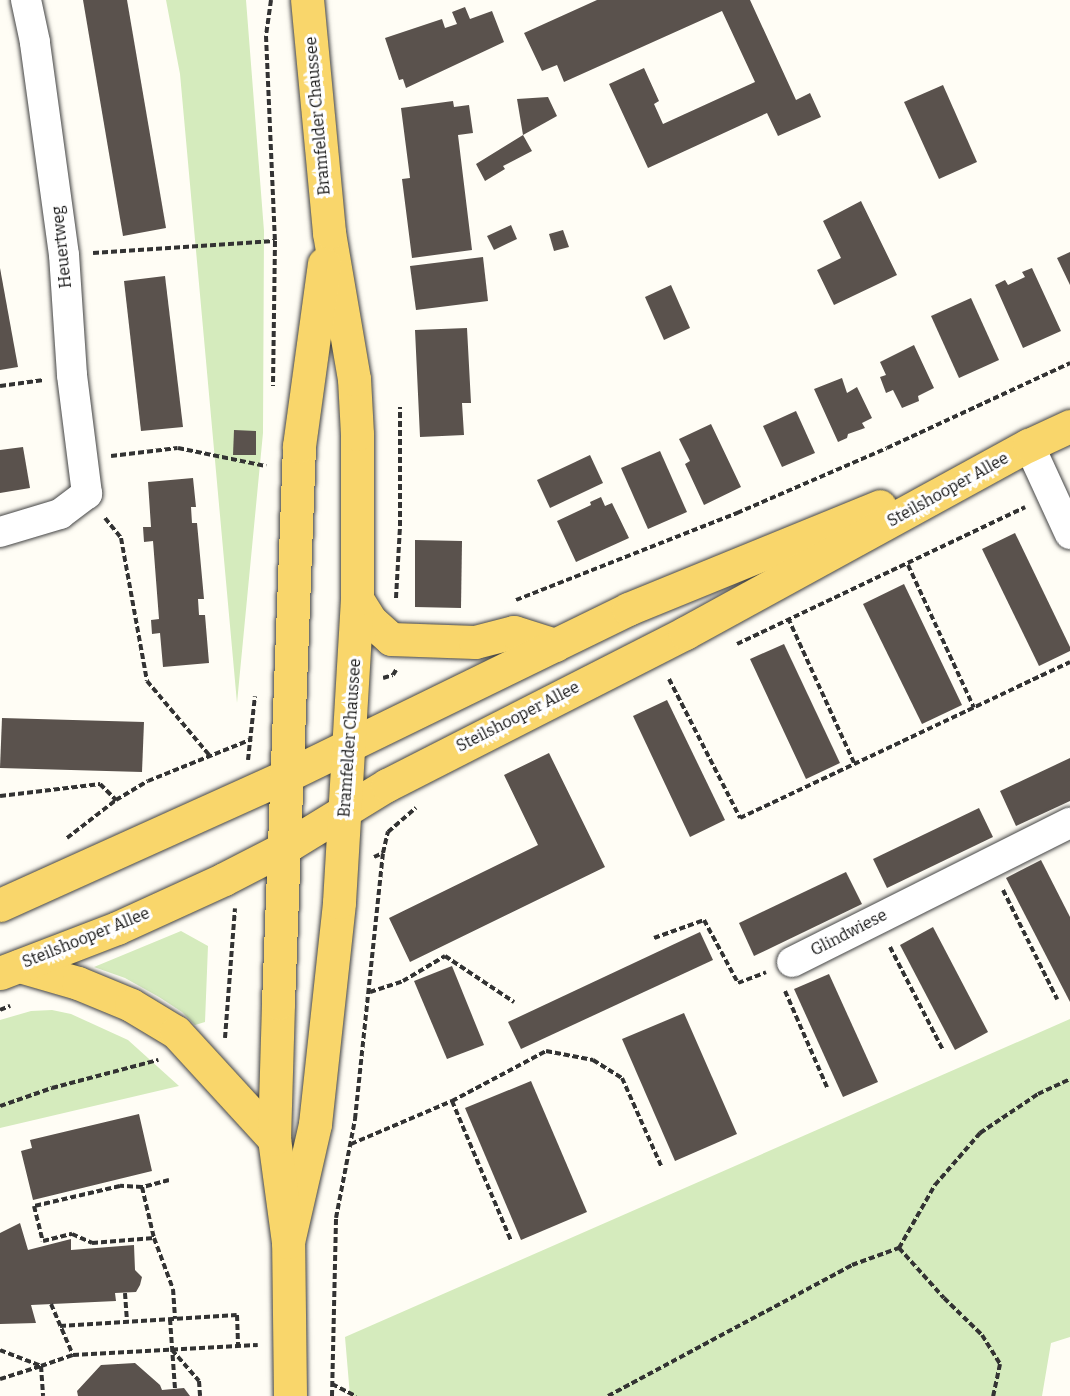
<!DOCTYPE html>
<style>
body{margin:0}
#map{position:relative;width:1070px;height:1396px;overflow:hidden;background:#fffdf5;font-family:Bitter,serif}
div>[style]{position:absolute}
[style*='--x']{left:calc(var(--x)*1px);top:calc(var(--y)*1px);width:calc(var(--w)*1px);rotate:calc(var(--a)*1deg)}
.green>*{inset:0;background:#d5ebbd}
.building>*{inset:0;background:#5a524d}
.path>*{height:4px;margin-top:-2px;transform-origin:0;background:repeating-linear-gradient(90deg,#333 0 6px,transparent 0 9px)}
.roads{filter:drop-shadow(0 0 2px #444) drop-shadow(0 0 2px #444)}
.minor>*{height:30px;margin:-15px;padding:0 15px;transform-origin:15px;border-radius:15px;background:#fff}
.major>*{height:33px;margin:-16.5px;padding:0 16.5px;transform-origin:16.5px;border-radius:16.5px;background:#f9d66b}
span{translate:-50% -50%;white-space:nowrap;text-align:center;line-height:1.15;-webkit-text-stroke:6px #fff;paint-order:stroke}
.street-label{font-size:16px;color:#111}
</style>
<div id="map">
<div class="green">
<i style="clip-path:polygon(166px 0,246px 0,264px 231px,263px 433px,237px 703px,180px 74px)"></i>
<i style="clip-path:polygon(181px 931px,208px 946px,205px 1022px,195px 1025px,182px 1012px,159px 997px,125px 978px,94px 967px)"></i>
<i style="clip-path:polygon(52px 1010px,71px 1014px,128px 1040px,179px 1086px,0 1128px,0 1020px,31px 1011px)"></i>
<i style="clip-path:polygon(1070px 1019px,1070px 1337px,1051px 1343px,1042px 1396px,350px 1396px,345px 1337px)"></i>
</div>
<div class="building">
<i style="clip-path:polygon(83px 0,127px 0,166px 228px,123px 236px)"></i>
<i style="clip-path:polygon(597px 0,750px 0,796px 100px,810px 93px,821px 117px,778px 136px,767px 113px,648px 168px,609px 84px,644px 68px,659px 101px,654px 104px,663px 124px,755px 82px,722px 11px,564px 82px,557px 65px,542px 71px,524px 33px)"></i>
<i style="clip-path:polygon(465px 7px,470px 19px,492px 11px,504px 42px,406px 88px,403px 79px,399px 80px,385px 38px,442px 19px,445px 28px,457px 24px,452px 12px)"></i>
<i style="clip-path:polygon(943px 85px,977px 162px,939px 179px,904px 102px)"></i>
<i style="clip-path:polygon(548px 97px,557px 116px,523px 135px,517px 99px)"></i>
<i style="clip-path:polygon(453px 101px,454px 107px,469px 105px,473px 133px,458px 135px,472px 250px,412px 258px,402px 179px,410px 178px,401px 108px)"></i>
<i style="clip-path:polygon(523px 135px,532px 151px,503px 166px,505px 169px,485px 181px,476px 164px)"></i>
<i style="clip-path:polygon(861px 201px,897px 275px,834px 305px,817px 270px,841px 258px,823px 221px)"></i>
<i style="clip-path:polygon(511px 225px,517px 239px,494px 250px,487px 236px)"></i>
<i style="clip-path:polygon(563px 230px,569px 247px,554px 251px,549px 234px)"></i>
<i style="clip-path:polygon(1070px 252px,1070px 285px,1057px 258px)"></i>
<i style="clip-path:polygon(483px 257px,488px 301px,416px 310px,410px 266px)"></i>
<i style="clip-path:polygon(0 268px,18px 367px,0 370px)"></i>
<i style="clip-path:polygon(1032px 268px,1061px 331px,1023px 348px,995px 285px,1005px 280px,1008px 285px,1025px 277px,1022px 272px)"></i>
<i style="clip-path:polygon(165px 276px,183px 427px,141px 431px,124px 281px)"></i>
<i style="clip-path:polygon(671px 285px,690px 328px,664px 340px,645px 297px)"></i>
<i style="clip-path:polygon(971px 298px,999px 360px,959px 378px,931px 316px)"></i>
<i style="clip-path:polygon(467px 328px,471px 403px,462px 403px,464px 435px,420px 437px,415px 330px)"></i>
<i style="clip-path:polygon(914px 345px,934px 388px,918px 396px,919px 401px,902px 408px,893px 390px,886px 393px,880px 377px,886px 375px,880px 362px)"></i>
<i style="clip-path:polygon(842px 378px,847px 393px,857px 387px,872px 418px,862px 423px,865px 428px,848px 434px,847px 438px,838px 442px,814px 389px)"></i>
<i style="clip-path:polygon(796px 411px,815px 453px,782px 467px,763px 426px)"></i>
<i style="clip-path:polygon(711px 424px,741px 487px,704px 505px,685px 464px,690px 461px,679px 439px)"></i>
<i style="clip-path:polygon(234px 430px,256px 431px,256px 455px,233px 455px)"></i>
<i style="clip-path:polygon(23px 447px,30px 488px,0 493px,0 450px)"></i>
<i style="clip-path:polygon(660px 451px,687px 512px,648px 529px,621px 468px)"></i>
<i style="clip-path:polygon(590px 455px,603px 483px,550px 508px,537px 480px)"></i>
<i style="clip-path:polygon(193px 478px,196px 507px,191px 507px,192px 523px,197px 523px,204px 599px,198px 599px,199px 615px,205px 615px,209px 663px,163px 667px,160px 633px,152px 634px,151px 620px,159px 619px,153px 541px,144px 542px,143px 527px,151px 527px,148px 482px)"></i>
<i style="clip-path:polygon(601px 497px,605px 506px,612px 503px,629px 538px,576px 562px,557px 521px,591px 505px,590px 502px)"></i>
<i style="clip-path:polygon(1015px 533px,1070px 647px,1070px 651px,1039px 666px,982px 549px)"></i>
<i style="clip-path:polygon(415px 540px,462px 541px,461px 608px,415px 607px)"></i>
<i style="clip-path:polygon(904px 584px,962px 705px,922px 724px,863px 604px)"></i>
<i style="clip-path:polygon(784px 644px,840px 763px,806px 779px,750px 659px)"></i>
<i style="clip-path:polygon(667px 700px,725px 820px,690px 837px,633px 716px)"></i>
<i style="clip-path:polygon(2px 718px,144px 722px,142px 772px,0 768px)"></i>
<i style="clip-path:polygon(549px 753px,605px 867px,410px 962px,389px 918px,538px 845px,504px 775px)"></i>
<i style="clip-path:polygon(1070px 758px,1070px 801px,1016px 826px,1000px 791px)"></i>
<i style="clip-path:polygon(979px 808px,993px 837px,887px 888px,873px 859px)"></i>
<i style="clip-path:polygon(1041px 860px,1070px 917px,1070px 1002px,1006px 878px)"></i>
<i style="clip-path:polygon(846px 872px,862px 904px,754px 956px,739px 923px)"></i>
<i style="clip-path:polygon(933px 927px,988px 1032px,955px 1050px,900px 945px)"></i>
<i style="clip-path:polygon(700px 932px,713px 960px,521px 1049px,508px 1022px)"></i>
<i style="clip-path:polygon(452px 966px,484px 1045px,447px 1059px,414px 981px)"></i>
<i style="clip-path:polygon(829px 974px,878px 1082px,843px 1097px,794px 989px)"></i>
<i style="clip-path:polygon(684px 1013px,737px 1134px,675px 1161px,622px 1039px)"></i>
<i style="clip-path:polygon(531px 1081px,587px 1212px,521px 1240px,465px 1108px)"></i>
<i style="clip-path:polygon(139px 1114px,152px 1171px,33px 1200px,21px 1151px,32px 1148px,30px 1140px)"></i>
<i style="clip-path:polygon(20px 1223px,28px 1250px,71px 1239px,71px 1250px,134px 1245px,135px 1270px,142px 1277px,140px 1285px,136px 1292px,115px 1293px,116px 1301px,31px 1305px,36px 1323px,0 1324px,0 1233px)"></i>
<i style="clip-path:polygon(135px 1363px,160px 1385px,162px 1390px,184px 1388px,190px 1396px,78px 1396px,77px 1391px,101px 1365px)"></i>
</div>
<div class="path">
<i style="--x:271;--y:0;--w:36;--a:98"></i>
<i style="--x:266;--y:36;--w:205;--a:87.5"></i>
<i style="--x:275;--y:241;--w:145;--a:90.8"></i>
<i style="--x:93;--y:253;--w:182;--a:-3.8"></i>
<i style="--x:0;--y:386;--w:44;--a:-7.8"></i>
<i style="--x:111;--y:456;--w:67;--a:-6.8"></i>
<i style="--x:178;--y:448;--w:90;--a:11.6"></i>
<i style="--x:105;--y:518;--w:26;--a:51"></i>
<i style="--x:121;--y:538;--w:145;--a:79.7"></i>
<i style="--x:147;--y:681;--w:98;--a:50"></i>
<i style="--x:908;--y:565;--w:157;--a:65.2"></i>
<i style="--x:396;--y:598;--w:72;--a:-86.8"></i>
<i style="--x:400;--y:526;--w:119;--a:-90"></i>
<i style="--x:516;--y:600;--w:238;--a:-21.5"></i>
<i style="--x:737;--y:513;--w:163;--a:-23.4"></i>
<i style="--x:887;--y:448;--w:202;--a:-24.9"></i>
<i style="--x:788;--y:618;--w:162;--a:65.5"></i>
<i style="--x:737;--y:644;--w:319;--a:-25.4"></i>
<i style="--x:383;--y:678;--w:10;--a:-17"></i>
<i style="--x:393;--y:675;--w:6;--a:-59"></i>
<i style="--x:669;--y:679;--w:156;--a:62.9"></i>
<i style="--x:740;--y:818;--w:365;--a:-25.3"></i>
<i style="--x:248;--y:760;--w:64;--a:-83.8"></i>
<i style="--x:0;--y:796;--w:101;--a:-6.8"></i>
<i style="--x:100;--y:784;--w:23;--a:45"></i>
<i style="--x:67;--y:838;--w:62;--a:-37.8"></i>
<i style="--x:116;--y:800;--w:37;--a:-31"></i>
<i style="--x:148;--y:781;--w:112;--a:-22"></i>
<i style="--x:374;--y:857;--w:10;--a:-24"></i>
<i style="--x:383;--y:853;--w:22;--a:-77"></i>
<i style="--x:388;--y:832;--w:37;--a:-41"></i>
<i style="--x:1003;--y:890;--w:122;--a:63.6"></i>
<i style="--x:654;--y:938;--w:53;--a:-19.8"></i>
<i style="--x:704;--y:920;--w:72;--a:61.6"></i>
<i style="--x:738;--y:983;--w:30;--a:-21"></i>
<i style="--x:890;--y:947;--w:116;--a:62.8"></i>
<i style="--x:785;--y:991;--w:105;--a:66.4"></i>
<i style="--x:370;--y:992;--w:35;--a:-18"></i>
<i style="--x:403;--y:981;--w:49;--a:-30.8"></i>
<i style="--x:445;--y:956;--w:83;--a:33.7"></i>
<i style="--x:0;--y:1010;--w:11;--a:-22"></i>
<i style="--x:225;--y:1038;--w:130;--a:-85.6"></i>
<i style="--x:452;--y:1101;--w:106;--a:-28"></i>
<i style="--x:546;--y:1051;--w:48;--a:10.8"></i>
<i style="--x:593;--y:1060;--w:34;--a:32"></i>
<i style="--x:622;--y:1078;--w:98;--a:66"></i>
<i style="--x:0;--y:1106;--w:55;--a:-19.1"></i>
<i style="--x:52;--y:1088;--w:110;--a:-14.8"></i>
<i style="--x:351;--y:1144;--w:110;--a:-23.1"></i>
<i style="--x:452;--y:1101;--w:152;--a:67.1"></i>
<i style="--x:169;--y:1180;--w:28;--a:165"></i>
<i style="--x:142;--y:1187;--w:52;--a:76.8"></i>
<i style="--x:154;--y:1238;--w:54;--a:69.6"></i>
<i style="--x:173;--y:1289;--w:30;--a:86"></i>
<i style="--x:142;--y:1187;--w:22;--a:-177"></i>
<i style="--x:120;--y:1186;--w:88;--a:166.9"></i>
<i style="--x:34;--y:1206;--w:36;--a:76"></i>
<i style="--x:43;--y:1241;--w:30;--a:-14"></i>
<i style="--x:72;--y:1234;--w:22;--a:24"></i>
<i style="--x:92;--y:1243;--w:62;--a:-4.6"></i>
<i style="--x:899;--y:1248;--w:67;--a:48"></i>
<i style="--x:944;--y:1298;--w:53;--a:44.2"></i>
<i style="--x:982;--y:1335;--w:34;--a:58"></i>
<i style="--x:1000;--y:1364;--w:33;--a:102"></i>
<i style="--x:125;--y:1293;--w:29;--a:86"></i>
<i style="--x:51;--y:1304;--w:56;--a:66.7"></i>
<i style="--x:170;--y:1319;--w:70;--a:85.9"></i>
<i style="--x:60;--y:1326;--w:177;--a:-3.6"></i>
<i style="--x:237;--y:1315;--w:31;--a:88"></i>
<i style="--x:0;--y:1350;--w:44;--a:21.3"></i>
<i style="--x:41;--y:1366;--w:34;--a:-19"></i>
<i style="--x:73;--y:1355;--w:185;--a:-3.1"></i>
<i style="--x:172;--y:1350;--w:41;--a:48.9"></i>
<i style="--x:199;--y:1381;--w:15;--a:86"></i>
<i style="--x:0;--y:1379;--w:43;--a:-17.6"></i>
<i style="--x:41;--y:1366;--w:30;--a:86"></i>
<i style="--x:332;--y:1384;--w:27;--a:27"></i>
<i style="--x:332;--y:1396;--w:178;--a:-88.7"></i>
<i style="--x:336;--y:1218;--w:101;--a:-79.1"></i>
<i style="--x:355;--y:1119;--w:267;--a:-84"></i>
<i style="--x:608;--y:1396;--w:277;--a:-28.2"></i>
<i style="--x:852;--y:1265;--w:50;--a:-19.9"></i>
<i style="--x:899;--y:1248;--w:73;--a:-60.3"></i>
<i style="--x:935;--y:1185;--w:69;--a:-49.1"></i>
<i style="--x:980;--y:1133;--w:70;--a:-33.9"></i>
<i style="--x:1038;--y:1094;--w:35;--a:-25"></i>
</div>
<div class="roads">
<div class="minor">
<i style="--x:1029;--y:445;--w:98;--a:65.3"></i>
<i style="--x:0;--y:532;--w:63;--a:-16.7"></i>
<i style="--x:60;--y:514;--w:34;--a:-37"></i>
<i style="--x:87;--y:494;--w:120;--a:-97.2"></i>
<i style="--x:72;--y:375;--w:120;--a:-93.8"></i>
<i style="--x:64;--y:255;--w:215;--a:-97.8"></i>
<i style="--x:35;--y:42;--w:43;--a:-102.1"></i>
<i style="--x:792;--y:962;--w:311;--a:-26.6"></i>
</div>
<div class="major">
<i style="--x:357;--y:599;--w:26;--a:58"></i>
<i style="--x:371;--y:621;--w:27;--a:42"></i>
<i style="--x:391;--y:639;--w:84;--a:2"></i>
<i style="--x:475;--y:642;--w:40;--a:-14.4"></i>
<i style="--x:514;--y:632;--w:43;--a:17.6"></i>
<i style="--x:0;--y:905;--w:314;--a:-24.3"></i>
<i style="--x:286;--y:776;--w:381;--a:-26"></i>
<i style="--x:628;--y:609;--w:272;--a:-22.2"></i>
<i style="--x:19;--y:966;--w:61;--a:16.1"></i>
<i style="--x:78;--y:983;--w:57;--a:22.5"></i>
<i style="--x:131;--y:1005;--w:52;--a:31"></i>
<i style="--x:176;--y:1032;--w:145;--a:47.5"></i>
<i style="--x:0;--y:973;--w:125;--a:-21"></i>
<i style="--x:117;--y:928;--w:118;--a:-24.6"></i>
<i style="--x:224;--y:879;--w:68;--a:-27.3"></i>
<i style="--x:284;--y:848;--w:121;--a:-31.5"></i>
<i style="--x:387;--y:785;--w:335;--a:-27"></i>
<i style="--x:685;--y:633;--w:392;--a:-28.7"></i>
<i style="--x:1029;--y:445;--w:45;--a:-24.9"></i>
<i style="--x:288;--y:1242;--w:121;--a:-77.1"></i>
<i style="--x:315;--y:1124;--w:223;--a:-83.8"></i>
<i style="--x:339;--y:902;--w:304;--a:-86.6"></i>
<i style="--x:357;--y:599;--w:165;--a:-90"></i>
<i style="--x:357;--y:434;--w:55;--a:-93.1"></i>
<i style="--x:354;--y:379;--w:149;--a:-99.7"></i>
<i style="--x:329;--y:232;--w:233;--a:-95.4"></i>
<i style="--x:290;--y:1396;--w:154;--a:-90.7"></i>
<i style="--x:288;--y:1242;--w:104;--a:-97.7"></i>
<i style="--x:274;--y:1139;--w:136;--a:-88.3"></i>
<i style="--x:278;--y:1003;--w:557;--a:-87.84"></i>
<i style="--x:299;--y:446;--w:184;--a:-82.2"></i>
</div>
</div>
<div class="street-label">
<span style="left:318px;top:116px;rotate:-95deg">Bramfelder Chaussee</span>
<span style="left:62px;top:247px;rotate:-96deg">Heuertweg</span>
<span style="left:948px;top:490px;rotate:-29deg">Steilshooper Allee</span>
<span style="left:518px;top:717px;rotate:-27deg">Steilshooper Allee</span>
<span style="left:350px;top:738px;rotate:-86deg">Bramfelder Chaussee</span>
<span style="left:849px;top:933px;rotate:-27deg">Glindwiese</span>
<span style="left:86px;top:938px;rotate:-22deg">Steilshooper Allee</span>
</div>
</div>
